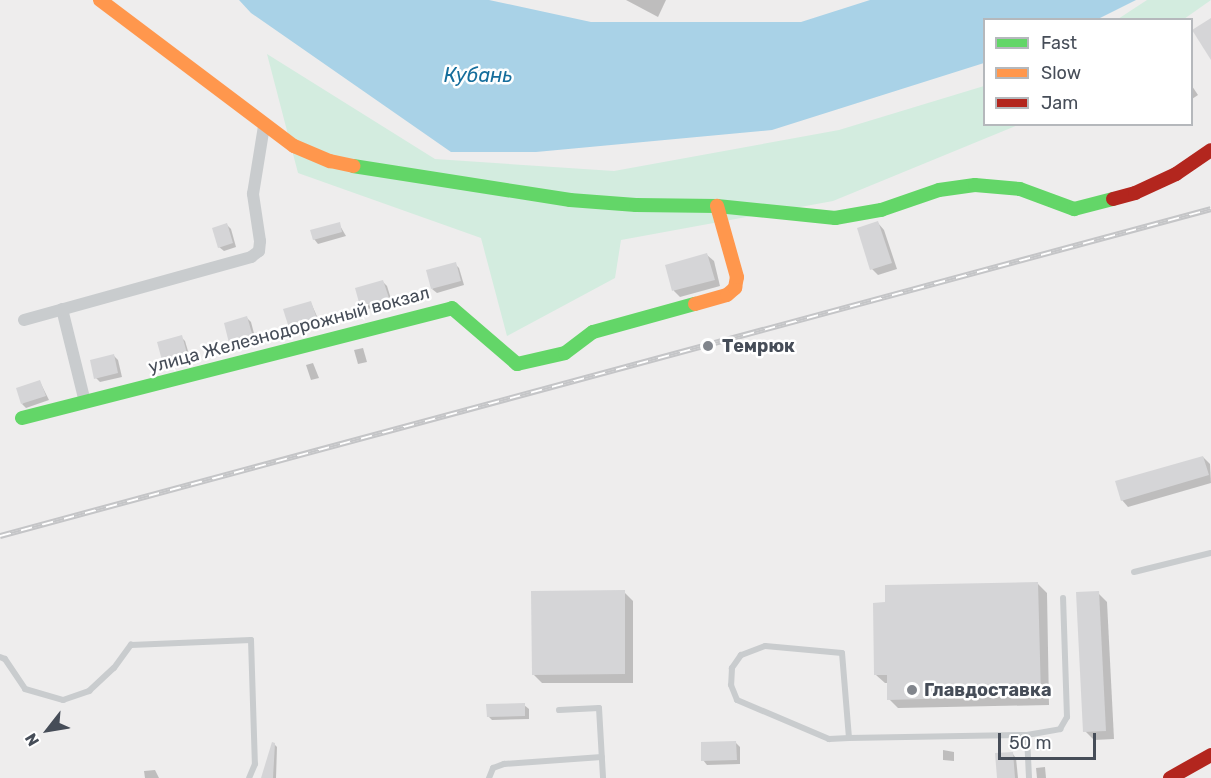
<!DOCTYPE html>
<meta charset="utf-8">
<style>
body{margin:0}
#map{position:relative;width:1211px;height:778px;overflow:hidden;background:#eeeded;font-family:Rubik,sans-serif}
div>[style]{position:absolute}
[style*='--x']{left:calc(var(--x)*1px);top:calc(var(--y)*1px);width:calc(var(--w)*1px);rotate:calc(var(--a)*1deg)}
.green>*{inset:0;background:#d3ecdf}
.water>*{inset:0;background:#a9d2e7}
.shadow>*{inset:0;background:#0003}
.building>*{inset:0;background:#d5d5d7}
.lane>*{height:6px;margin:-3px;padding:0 3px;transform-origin:3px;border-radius:3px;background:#c9ccce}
.street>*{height:12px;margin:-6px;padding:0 6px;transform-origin:6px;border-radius:6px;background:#c9ccce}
.fast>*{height:14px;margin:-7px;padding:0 7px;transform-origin:7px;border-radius:7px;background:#63d668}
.slow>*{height:14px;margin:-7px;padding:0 7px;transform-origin:7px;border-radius:7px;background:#ff974d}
.jam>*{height:14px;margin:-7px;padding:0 7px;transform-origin:7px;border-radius:7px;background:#b3261e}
.rail>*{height:6px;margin-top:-3px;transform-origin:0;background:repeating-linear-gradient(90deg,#fff 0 11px,#c4c5c7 0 22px);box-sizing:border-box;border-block:2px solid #c4c5c7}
.dots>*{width:16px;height:16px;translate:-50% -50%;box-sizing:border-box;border:3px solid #fff;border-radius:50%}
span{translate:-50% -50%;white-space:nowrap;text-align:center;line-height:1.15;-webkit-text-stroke:5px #fff;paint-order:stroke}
.street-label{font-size:18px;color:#464d58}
.poi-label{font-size:18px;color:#464d58;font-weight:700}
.left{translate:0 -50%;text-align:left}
.water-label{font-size:20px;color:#166e9c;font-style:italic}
.legend{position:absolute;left:983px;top:18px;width:210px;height:108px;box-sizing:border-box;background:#fff;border:2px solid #b5b8bc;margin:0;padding:8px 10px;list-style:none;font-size:18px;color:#464d58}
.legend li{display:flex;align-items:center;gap:12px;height:30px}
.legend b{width:30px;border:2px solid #b5b8bc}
.north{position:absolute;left:18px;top:700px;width:60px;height:60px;-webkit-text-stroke:4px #fff;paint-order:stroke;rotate:239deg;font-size:16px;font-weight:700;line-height:24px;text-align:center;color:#464d58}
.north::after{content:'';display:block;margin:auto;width:21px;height:27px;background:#464d58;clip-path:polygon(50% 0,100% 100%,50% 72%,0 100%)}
.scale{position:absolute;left:998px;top:733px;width:98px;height:27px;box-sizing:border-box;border:3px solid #464d58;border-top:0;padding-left:8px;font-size:18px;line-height:21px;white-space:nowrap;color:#464d58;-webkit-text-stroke:4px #fff;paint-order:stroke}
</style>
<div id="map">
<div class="green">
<i style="clip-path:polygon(1147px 0,1211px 0,1184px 19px,1118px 19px)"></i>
<i style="clip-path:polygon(267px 54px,435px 159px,614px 171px,839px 130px,984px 86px,984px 124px,1018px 125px,833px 201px,621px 240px,615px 278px,507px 336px,481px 238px,298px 173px)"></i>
</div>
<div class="water">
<i style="clip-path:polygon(239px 0,489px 0,591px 22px,801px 22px,870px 0,1136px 0,1098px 19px,984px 20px,984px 63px,772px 130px,536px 152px,451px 152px,251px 13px)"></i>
</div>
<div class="shadow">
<i style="clip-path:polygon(626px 0,666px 0,658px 17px)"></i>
<i style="clip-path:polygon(1192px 86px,1198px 95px,1192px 99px)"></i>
<i style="clip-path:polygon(878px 223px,884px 230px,897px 269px,878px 275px,872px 269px)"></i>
<i style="clip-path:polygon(339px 224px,346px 236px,318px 244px,314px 239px)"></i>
<i style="clip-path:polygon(227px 225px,231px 229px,236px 247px,224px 251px,219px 247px)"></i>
<i style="clip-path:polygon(707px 255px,714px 261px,720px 286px,680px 297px,674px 291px,667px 266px)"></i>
<i style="clip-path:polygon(455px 264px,459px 268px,464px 285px,437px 293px,432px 289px)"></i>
<i style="clip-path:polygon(383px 282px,387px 286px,392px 302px,365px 310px,361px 306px)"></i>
<i style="clip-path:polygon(311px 303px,320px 323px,294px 331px,290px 327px)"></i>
<i style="clip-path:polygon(247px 318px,251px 322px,256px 341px,235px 347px,231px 342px)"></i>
<i style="clip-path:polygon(181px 337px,185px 341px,191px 361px,168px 367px,164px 363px)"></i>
<i style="clip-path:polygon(363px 348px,367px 362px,358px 364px,354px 350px)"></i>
<i style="clip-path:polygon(113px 355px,118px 360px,122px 377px,100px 382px,96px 378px)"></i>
<i style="clip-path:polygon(313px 363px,319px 378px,311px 380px,306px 365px)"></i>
<i style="clip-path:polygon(40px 382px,49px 400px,26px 408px,22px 404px)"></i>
<i style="clip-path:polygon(1203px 457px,1210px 464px,1211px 483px,1128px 507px,1122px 500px)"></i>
<i style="clip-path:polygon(1038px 584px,1047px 593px,1049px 705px,898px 708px,889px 699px,889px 683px,885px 683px,876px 675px)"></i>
<i style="clip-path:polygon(624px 592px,633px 601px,633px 683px,542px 683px,533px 674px)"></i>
<i style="clip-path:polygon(1098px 593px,1107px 602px,1114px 739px,1094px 740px,1085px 731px)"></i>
<i style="clip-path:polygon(524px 705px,529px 709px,529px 719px,492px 720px,488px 716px)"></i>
<i style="clip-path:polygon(735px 742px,740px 747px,740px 764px,707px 765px,703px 760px)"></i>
<i style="clip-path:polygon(274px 744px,277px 747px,276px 778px,263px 778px)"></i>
<i style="clip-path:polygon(943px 750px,954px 752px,954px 761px,943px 760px)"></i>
<i style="clip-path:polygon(1012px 753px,1016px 758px,1018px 778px,998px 778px)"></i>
<i style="clip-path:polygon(1045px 767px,1046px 778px,1037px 778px,1036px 768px)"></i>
<i style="clip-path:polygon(155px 770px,159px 778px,145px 778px,144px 771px)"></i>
</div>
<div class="building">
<i style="clip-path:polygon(1211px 18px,1211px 60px,1192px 30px)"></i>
<i style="clip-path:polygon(878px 221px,892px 263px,870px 270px,857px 228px)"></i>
<i style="clip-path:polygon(340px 222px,342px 232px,313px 240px,310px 230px)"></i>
<i style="clip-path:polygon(227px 223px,233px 243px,218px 248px,212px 228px)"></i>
<i style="clip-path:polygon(707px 253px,715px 280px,672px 291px,665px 265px)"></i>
<i style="clip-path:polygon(456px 262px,461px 281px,431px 289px,426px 270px)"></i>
<i style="clip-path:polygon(383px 280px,389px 298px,360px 306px,355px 288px)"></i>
<i style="clip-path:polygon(311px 301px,317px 319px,289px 328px,283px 309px)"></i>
<i style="clip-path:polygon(247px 316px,253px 337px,229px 343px,224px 323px)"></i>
<i style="clip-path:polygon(182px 335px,188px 357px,163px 364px,157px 342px)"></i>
<i style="clip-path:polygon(114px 354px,118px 373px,94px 379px,90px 360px)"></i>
<i style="clip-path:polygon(40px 380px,46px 396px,21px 404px,16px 388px)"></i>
<i style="clip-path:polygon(1203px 456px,1209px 475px,1121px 501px,1115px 481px)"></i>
<i style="clip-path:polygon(1038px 582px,1041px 696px,887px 700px,887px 675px,874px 675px,873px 603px,885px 602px,885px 585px)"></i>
<i style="clip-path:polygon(625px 590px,625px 674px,532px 675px,531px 591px)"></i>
<i style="clip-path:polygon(1099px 591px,1106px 731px,1083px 732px,1076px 592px)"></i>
<i style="clip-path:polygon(525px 703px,525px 716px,487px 717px,486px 704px)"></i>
<i style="clip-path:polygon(736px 741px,737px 760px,701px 761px,701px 742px)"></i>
<i style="clip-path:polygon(272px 742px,275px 743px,273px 778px,261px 778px)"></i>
<i style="clip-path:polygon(1013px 752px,1015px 778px,997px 778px,995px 753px)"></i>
</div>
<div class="lane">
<i style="--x:1134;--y:572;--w:79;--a:-13.9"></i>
<i style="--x:0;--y:657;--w:5;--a:22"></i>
<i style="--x:5;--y:659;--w:36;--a:56"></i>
<i style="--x:25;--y:689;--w:40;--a:16"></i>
<i style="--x:63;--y:700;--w:28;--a:-19"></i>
<i style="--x:89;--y:691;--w:34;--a:-43"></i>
<i style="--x:114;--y:668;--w:29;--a:-54"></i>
<i style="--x:131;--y:645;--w:120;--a:-2.4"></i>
<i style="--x:251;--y:640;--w:124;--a:88.2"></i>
<i style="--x:255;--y:764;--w:15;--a:113"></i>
<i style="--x:559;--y:710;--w:40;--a:-2.9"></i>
<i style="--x:599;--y:708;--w:70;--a:86.7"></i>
<i style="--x:849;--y:738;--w:85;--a:-94.7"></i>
<i style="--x:842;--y:653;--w:77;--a:-174.8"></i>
<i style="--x:765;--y:646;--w:26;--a:159"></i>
<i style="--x:741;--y:655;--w:16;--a:125"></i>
<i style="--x:732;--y:668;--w:17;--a:93"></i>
<i style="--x:731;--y:685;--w:16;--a:68"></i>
<i style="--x:737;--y:700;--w:100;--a:23"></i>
<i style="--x:829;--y:739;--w:20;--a:-3"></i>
<i style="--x:849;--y:738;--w:178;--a:-1"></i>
<i style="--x:489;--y:778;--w:11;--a:-68"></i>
<i style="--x:493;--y:768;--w:12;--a:-20"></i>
<i style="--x:504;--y:764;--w:98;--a:-4.1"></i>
<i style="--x:1029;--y:778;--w:43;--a:-92.7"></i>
<i style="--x:1027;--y:735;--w:34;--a:-10"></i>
<i style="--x:1060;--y:729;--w:14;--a:-60"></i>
<i style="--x:1067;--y:717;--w:119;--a:-91.9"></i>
</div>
<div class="street">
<i style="--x:62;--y:309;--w:96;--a:76.1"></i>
<i style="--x:24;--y:320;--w:236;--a:-15.5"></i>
<i style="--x:251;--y:257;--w:10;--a:-37"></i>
<i style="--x:259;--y:251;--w:10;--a:-84"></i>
<i style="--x:260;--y:241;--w:48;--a:-98.5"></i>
<i style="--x:253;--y:194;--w:69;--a:-80.8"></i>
</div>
<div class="fast">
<i style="--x:353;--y:166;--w:220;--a:8.9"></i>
<i style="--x:570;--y:200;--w:66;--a:4.3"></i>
<i style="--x:636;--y:205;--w:81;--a:0.7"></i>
<i style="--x:717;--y:206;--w:119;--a:5.8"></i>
<i style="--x:835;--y:218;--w:47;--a:-9.9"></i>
<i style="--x:881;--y:210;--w:61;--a:-19"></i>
<i style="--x:939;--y:190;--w:36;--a:-8"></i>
<i style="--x:975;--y:185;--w:45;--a:5.1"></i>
<i style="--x:1020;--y:189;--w:58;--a:20.3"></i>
<i style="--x:1074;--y:209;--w:40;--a:-14.4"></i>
<i style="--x:22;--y:418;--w:444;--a:-14.3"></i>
<i style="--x:452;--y:308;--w:86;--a:40.7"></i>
<i style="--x:517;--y:364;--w:49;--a:-12.9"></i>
<i style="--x:565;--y:353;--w:35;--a:-37"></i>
<i style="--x:593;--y:332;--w:106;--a:-15.4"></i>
</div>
<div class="slow">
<i style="--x:100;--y:0;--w:243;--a:37"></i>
<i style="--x:294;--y:146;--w:39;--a:23"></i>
<i style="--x:330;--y:161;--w:24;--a:12"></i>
<i style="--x:695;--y:304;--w:33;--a:-16"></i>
<i style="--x:727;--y:295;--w:11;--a:-41"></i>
<i style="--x:735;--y:288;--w:11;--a:-80"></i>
<i style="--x:737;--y:277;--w:74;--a:-105.7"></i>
</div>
<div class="jam">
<i style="--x:1113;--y:199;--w:23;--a:-15"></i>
<i style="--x:1135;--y:193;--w:45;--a:-24.9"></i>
<i style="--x:1176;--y:174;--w:42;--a:-34.4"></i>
<i style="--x:1170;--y:778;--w:47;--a:-29.3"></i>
</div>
<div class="rail">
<i style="--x:0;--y:536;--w:1254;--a:-15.11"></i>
</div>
<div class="dots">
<i style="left:708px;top:346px;background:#81858c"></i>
<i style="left:912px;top:690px;background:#81858c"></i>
</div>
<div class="street-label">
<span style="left:289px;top:330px;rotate:-15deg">улица Железнодорожный вокзал</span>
</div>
<div class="poi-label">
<span class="left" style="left:722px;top:346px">Темрюк</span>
<span class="left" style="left:924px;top:690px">Главдоставка</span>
</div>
<div class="water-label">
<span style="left:478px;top:75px">Кубань</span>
</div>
<ul class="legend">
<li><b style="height:8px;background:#63d668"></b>Fast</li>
<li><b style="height:8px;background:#ff974d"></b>Slow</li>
<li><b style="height:8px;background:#b3261e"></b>Jam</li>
</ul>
<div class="north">N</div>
<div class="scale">50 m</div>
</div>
